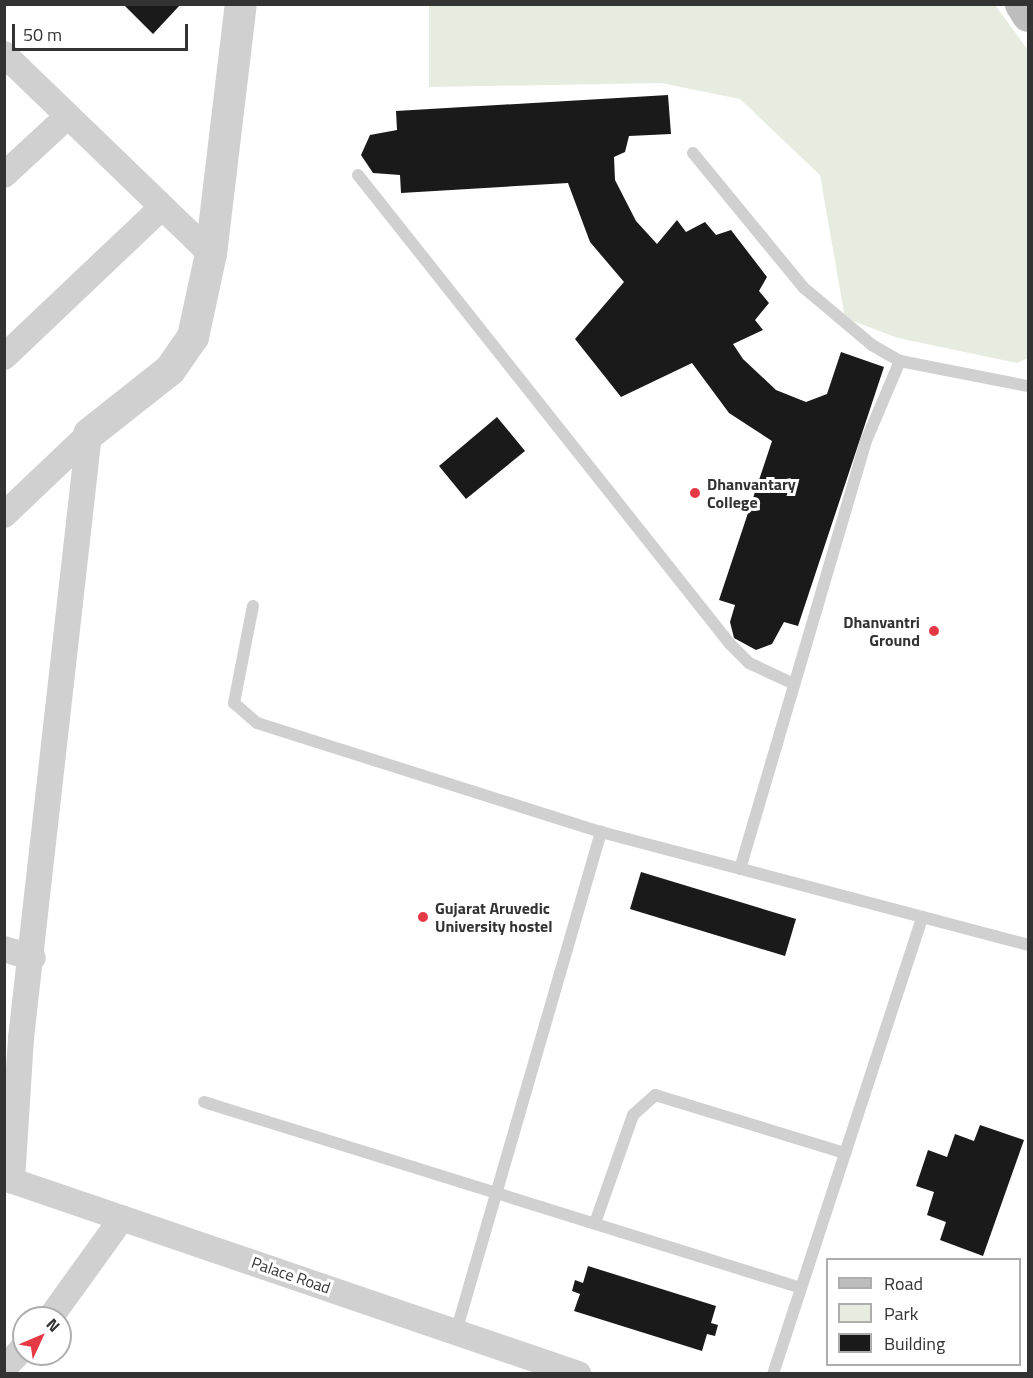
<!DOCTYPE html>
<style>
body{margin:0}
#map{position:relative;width:1033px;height:1378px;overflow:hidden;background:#fff;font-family:"Titillium Web",sans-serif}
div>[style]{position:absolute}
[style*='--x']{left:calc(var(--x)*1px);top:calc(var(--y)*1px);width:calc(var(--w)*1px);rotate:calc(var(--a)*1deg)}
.green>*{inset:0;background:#e6ecdf}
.building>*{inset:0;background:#1a1a1a}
.service>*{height:12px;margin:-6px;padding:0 6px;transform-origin:6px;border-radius:6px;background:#d0d0d0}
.minor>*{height:26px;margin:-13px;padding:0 13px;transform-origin:13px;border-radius:13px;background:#d0d0d0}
.tertiary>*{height:32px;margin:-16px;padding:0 16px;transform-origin:16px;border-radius:16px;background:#d0d0d0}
.secondary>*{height:33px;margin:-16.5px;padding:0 16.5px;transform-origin:16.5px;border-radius:16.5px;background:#bdbdbd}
.dots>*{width:16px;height:16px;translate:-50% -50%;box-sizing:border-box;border:3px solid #fff;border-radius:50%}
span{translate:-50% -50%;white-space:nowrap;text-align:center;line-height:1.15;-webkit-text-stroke:6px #fff;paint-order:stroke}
.poi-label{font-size:16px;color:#333;font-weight:700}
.left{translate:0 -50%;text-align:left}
.right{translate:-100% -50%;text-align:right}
.street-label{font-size:16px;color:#333}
.frame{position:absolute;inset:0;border:6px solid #333;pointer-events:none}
.legend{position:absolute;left:826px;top:1258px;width:195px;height:108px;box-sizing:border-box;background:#fff;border:2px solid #adadad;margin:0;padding:8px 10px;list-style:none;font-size:18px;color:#333}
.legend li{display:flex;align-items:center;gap:12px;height:30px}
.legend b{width:30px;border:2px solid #adadad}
.north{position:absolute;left:12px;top:1306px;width:60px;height:60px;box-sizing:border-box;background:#fff;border:2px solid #adadad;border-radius:50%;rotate:46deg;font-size:16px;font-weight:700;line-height:24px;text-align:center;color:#333}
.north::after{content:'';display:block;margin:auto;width:21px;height:27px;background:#e63946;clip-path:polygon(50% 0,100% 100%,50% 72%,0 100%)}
.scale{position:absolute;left:12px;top:24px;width:176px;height:27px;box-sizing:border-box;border:3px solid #333;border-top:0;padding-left:8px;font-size:18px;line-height:21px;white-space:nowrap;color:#333;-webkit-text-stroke:4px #fff;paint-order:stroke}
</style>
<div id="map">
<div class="green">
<i style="clip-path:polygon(429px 5px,995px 5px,1028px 50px,1028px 358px,1017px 363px,898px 338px,845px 318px,820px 175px,740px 99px,661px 83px,429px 87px)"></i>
</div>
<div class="building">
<i style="clip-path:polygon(123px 4px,181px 4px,153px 34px)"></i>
<i style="clip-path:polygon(668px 95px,671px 134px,629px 136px,625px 152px,614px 157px,615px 180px,636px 221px,657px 244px,677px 220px,686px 232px,705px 222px,716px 235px,731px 230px,767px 277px,759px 291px,769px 303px,755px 320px,763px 330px,733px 344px,743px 359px,776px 390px,806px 402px,827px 394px,841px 352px,884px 367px,798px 626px,784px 622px,772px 644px,756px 650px,734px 638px,730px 622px,735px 605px,719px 600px,772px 441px,729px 413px,692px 363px,621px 397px,575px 339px,624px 282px,590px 242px,568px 183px,401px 193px,400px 175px,373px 173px,361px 155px,370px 135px,397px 130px,396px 111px)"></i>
<i style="clip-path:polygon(497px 417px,525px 451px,466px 499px,439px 466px)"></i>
<i style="clip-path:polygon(641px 872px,796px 919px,785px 956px,630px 909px)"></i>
<i style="clip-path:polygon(980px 1125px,1024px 1140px,983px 1256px,940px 1240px,946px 1222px,927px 1215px,934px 1192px,916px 1186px,928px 1150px,947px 1157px,955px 1134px,974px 1141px)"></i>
<i style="clip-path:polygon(588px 1266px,716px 1306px,711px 1323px,718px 1325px,715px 1336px,707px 1334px,702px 1351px,574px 1311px,580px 1294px,572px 1291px,575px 1280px,583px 1283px)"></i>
</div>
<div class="service">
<i style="--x:693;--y:153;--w:175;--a:50.6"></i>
<i style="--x:804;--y:288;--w:89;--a:40"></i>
<i style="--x:872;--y:345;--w:32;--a:30"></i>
<i style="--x:900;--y:361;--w:130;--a:11.1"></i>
<i style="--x:358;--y:175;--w:599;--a:51.58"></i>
<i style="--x:730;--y:644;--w:27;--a:45"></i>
<i style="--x:749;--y:663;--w:50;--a:25"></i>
<i style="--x:253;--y:606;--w:99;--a:101.1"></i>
<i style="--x:234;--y:703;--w:30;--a:41"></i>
<i style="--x:257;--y:723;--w:361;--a:17.6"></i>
<i style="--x:601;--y:832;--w:442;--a:14.8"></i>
<i style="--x:740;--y:869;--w:446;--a:-73.6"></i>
<i style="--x:866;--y:441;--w:87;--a:-67"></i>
<i style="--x:204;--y:1102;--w:625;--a:17.3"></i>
<i style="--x:595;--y:1223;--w:114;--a:-70.6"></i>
<i style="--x:633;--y:1115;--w:30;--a:-42"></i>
<i style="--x:655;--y:1095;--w:199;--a:17"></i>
<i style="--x:456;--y:1332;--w:521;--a:-73.83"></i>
<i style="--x:773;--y:1374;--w:481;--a:-71.9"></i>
</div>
<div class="minor">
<i style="--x:4;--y:54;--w:288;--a:44"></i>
<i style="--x:4;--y:175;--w:87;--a:-42.7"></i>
<i style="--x:4;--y:357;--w:216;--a:-43.5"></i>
<i style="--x:4;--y:515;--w:117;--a:-43.6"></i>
<i style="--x:4;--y:949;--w:30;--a:17"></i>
<i style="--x:4;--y:1178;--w:607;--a:18.85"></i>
<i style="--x:12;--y:1181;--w:143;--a:-86.4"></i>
<i style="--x:21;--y:1038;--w:608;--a:-83.58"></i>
<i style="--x:50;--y:1318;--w:123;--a:-54.2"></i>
<i style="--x:4;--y:1368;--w:29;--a:-46"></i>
</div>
<div class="tertiary">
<i style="--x:89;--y:434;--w:103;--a:-38.3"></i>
<i style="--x:170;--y:370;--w:40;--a:-55.1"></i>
<i style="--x:193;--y:337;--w:85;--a:-77.8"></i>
<i style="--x:211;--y:254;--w:252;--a:-83.2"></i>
</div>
<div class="secondary">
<i style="--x:1021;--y:4;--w:13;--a:58"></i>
</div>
<div class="dots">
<i style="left:695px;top:493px;background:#e63946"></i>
<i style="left:934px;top:631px;background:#e63946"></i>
<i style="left:423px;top:917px;background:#e63946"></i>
</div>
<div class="poi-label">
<span class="left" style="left:707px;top:493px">Dhanvantary<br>College</span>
<span class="right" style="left:920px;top:631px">Dhanvantri<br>Ground</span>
<span class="left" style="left:435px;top:917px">Gujarat Aruvedic<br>University hostel</span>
</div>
<div class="street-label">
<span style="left:291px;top:1275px;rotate:19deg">Palace Road</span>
</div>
<div class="frame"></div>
<ul class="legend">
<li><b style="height:8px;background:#bdbdbd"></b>Road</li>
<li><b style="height:16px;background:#e6ecdf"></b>Park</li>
<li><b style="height:16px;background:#1a1a1a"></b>Building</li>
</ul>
<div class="north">N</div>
<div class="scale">50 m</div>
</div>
